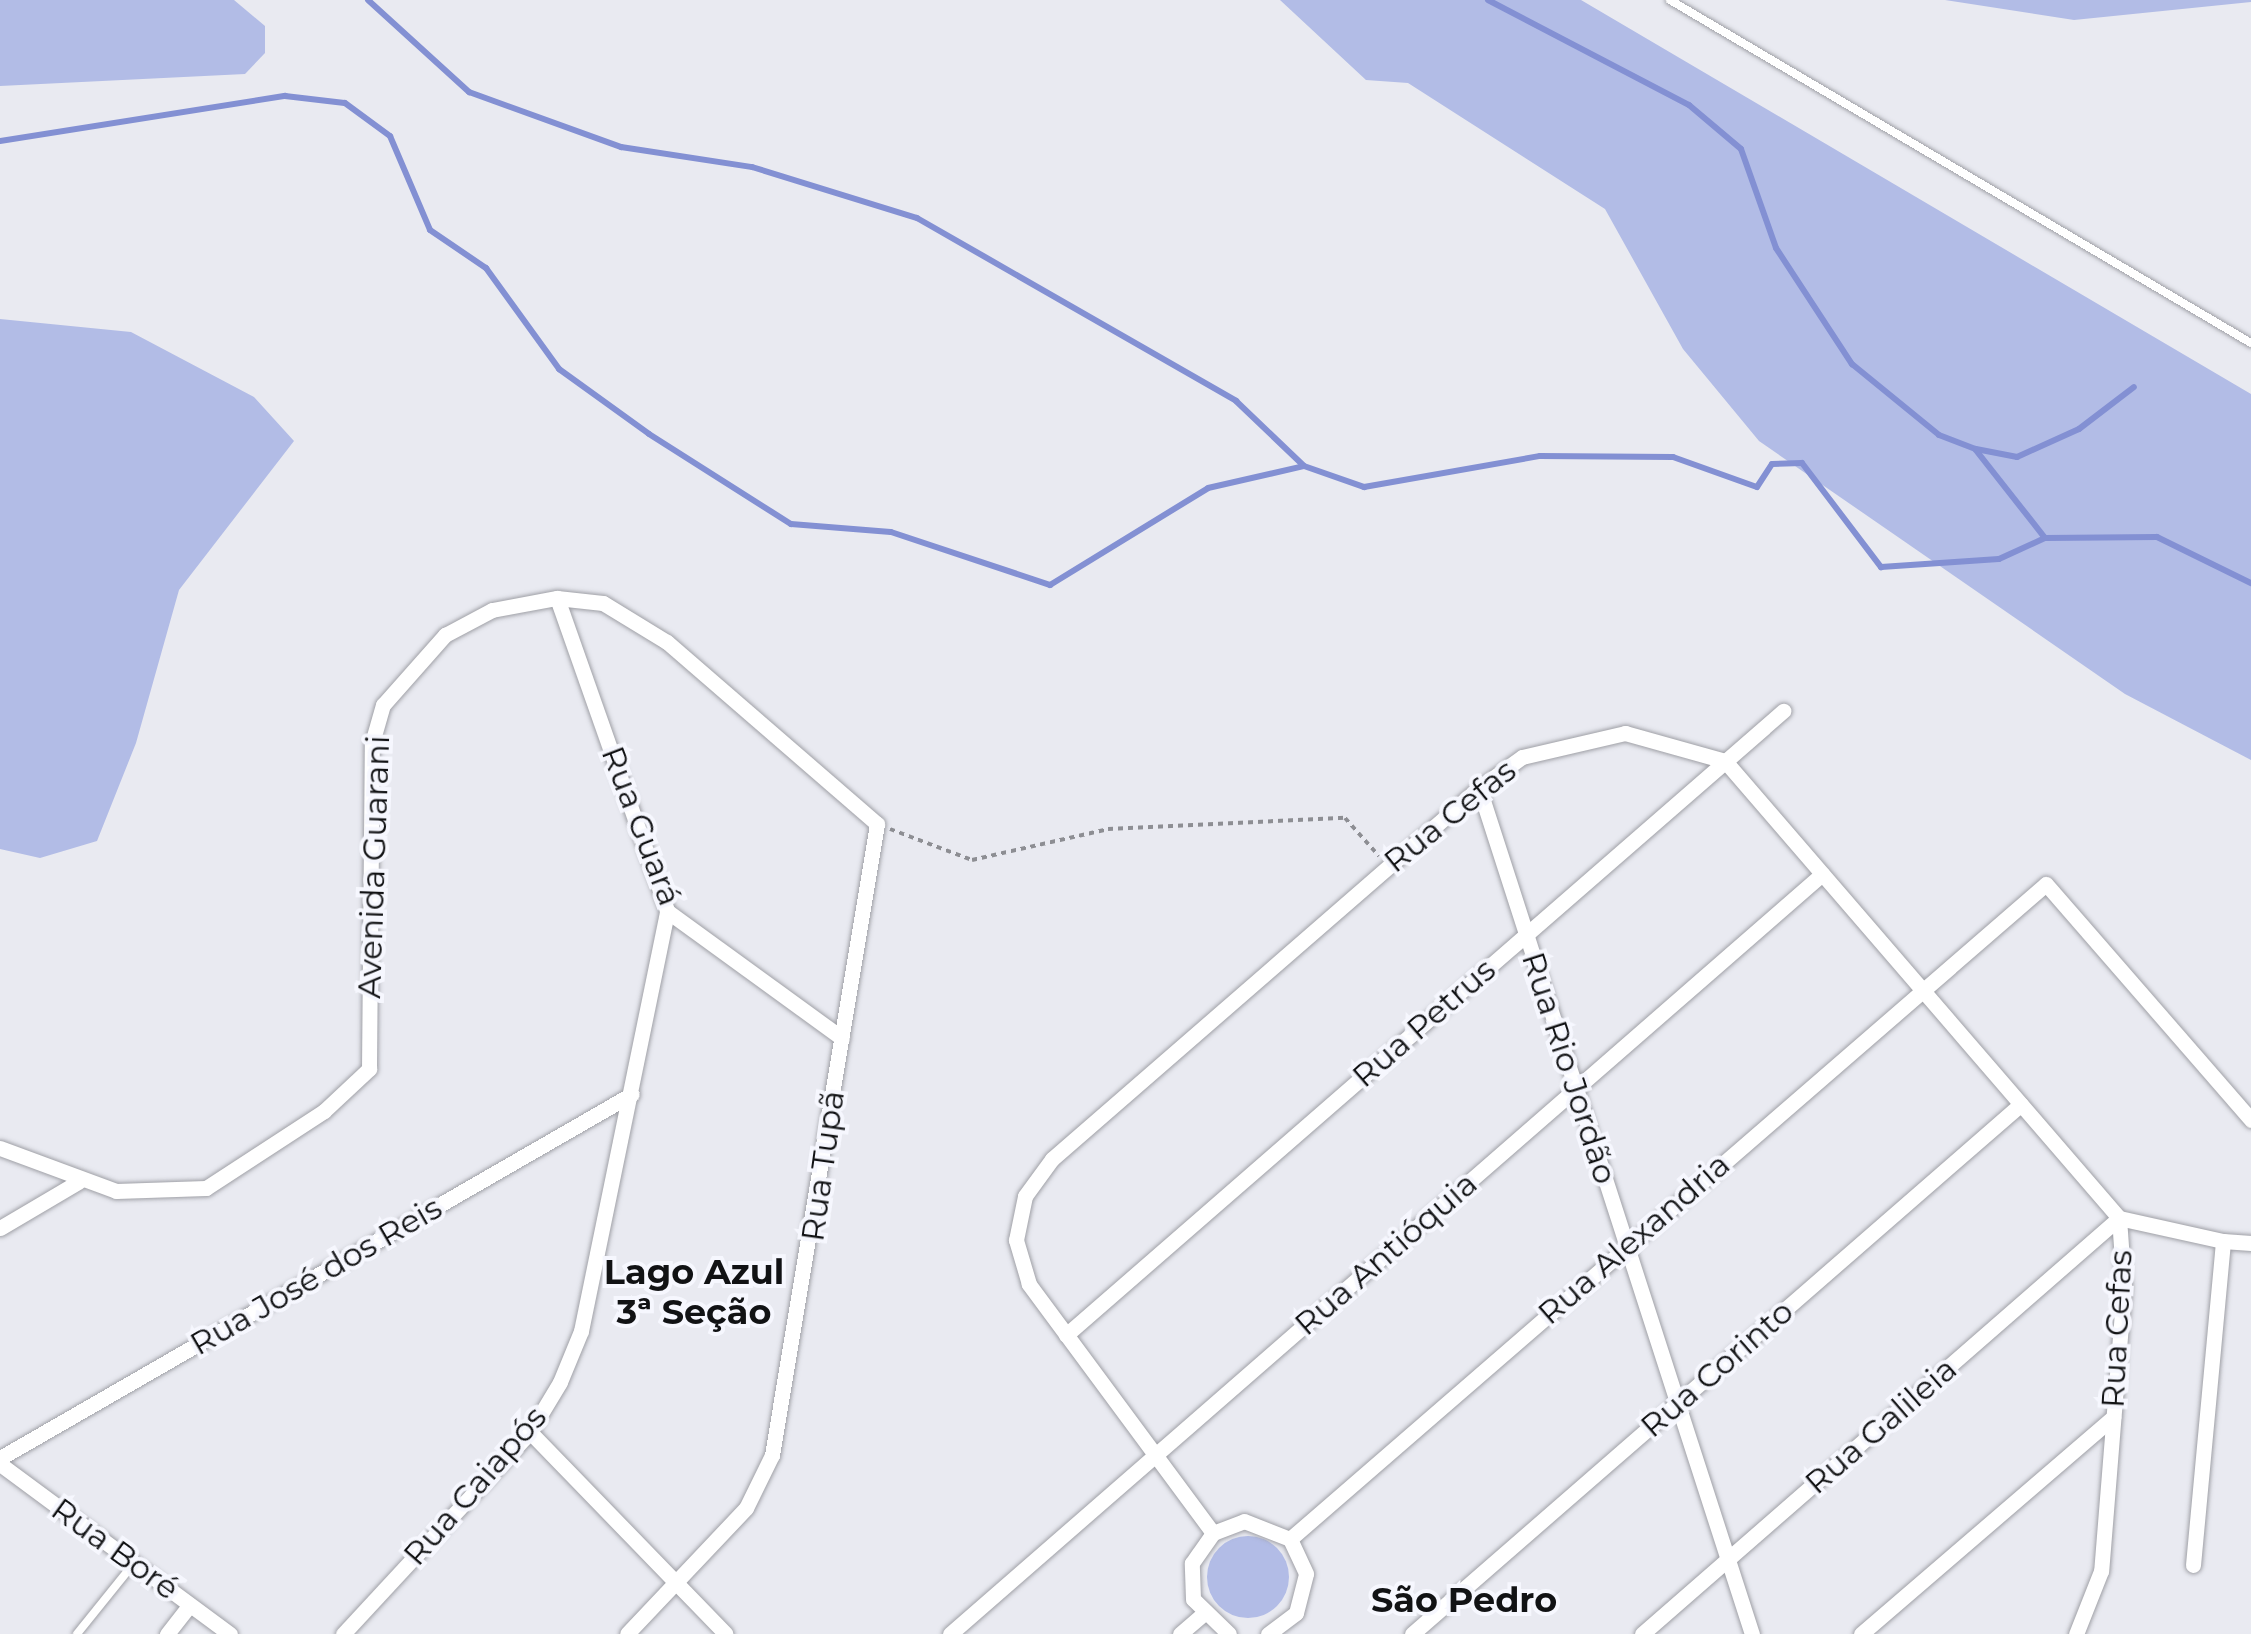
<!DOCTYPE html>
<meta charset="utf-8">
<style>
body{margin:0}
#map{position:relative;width:2251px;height:1634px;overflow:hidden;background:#e9eaf1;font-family:Montserrat,sans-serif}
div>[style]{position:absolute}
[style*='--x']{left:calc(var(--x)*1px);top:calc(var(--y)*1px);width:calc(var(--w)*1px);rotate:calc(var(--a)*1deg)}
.green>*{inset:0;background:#b2bce6}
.round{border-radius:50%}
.stream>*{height:6px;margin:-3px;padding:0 3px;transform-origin:3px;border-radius:3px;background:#8390d3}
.path>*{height:4px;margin-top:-2px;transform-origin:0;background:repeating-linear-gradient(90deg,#8d8e93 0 5px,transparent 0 10px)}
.roads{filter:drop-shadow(0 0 2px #9fa0a6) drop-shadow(0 0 2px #9fa0a6)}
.service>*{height:8px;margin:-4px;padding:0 4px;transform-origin:4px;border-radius:4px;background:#fff}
.minor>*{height:15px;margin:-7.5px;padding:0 7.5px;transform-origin:7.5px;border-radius:7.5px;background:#fff}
span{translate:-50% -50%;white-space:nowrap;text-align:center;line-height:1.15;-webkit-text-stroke:8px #f6f7fe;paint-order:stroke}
.street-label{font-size:32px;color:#111214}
.neighbourhood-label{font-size:35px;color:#111214;font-weight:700}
</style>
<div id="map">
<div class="green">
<i style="clip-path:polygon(0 0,234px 0,265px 26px,265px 53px,245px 74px,0 86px)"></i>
<i style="clip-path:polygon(1280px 0,1581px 0,2251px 394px,2251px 760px,2125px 694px,1759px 441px,1683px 349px,1605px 209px,1408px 83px,1366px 80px)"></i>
<i style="clip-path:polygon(1945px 0,2251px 0,2251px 2px,2074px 20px)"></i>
<i style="clip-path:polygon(0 319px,131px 332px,254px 397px,294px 441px,179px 590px,136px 743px,97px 841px,40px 858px,0 849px)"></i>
<i class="round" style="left:1207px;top:1536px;width:82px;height:82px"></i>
</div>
<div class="stream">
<i style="--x:368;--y:0;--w:137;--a:42.3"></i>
<i style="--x:469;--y:92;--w:162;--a:19.9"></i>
<i style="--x:621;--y:147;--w:133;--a:8.7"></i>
<i style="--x:752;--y:167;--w:173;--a:17.2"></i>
<i style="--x:917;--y:218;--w:368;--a:29.8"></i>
<i style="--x:1236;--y:401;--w:93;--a:43.7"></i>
<i style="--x:1488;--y:0;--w:227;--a:27.6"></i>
<i style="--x:1689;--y:105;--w:68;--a:40.2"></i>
<i style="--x:1741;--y:149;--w:105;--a:70.5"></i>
<i style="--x:1776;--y:248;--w:139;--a:56.8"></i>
<i style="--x:1852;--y:364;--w:112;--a:39.2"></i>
<i style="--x:1939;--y:435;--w:39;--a:21"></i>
<i style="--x:1975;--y:449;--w:113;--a:51.8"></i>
<i style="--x:2045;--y:538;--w:112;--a:-0.5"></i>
<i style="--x:2157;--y:537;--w:105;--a:26.1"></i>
<i style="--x:0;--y:141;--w:289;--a:-9"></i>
<i style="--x:285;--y:96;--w:60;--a:6.7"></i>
<i style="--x:345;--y:103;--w:56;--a:36.3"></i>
<i style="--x:390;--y:136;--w:102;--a:66.9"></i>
<i style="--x:430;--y:230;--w:68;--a:34.2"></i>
<i style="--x:486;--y:268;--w:125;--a:54.1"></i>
<i style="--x:559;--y:369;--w:111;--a:35.8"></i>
<i style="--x:649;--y:434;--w:168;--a:32.4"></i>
<i style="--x:791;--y:524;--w:100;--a:4.6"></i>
<i style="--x:891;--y:532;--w:168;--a:18.4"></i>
<i style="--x:1050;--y:585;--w:185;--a:-31.5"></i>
<i style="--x:1208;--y:488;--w:98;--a:-12.9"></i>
<i style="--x:1304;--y:466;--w:64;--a:19.3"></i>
<i style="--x:1364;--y:487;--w:179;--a:-10"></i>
<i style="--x:1540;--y:456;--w:133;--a:0.4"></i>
<i style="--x:1673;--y:457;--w:89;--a:19.7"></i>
<i style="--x:1757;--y:487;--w:27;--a:-57"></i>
<i style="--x:1772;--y:464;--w:30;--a:-2"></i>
<i style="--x:1802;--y:463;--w:131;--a:52.8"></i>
<i style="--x:1881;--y:567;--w:118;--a:-3.9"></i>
<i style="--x:1999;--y:559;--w:51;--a:-24.5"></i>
<i style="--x:1976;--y:449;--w:42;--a:11"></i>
<i style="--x:2017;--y:457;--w:68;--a:-24.3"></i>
<i style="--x:2079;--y:429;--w:69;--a:-37.4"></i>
</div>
<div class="path">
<i style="--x:890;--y:829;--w:88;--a:20.7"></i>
<i style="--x:972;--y:860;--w:139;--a:-12.8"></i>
<i style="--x:1108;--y:829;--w:237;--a:-2.7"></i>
<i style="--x:1345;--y:818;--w:51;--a:48.2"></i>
</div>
<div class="roads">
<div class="service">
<i style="--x:1670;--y:0;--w:675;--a:30.56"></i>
<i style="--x:77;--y:1634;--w:91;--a:-51.2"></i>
</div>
<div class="minor">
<i style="--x:557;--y:598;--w:332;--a:70.6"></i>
<i style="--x:667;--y:911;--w:216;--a:36"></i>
<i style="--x:1479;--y:788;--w:889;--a:72.12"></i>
<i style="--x:0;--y:1148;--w:124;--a:20.3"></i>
<i style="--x:116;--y:1191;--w:90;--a:-1.9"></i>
<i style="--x:206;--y:1188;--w:141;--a:-33.1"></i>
<i style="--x:324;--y:1111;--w:62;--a:-43"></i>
<i style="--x:369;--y:1069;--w:326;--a:-89.5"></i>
<i style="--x:372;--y:743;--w:40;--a:-74"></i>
<i style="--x:383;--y:705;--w:94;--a:-48.5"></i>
<i style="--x:445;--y:635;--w:53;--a:-28"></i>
<i style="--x:492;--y:610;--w:66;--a:-10.5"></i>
<i style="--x:557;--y:598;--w:46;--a:6.2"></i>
<i style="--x:603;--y:603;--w:75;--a:31.4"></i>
<i style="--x:667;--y:642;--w:278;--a:40.9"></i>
<i style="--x:877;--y:824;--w:640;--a:99.45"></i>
<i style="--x:772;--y:1455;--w:59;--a:116.1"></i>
<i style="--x:746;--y:1508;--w:173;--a:133.4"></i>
<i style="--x:2119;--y:1218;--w:107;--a:12.5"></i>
<i style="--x:0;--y:1228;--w:91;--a:-30.5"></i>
<i style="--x:1066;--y:1335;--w:951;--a:-41.03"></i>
<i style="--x:530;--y:1432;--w:281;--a:45.9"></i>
<i style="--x:0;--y:1458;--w:729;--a:-29.94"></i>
<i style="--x:0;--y:1464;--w:286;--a:36.5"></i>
<i style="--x:1213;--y:1533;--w:310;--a:-126.5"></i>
<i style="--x:1029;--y:1284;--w:46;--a:-106.5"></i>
<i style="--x:1016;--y:1240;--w:45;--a:-78.4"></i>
<i style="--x:1025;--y:1196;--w:46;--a:-53.9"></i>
<i style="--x:1052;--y:1159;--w:566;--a:-40.99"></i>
<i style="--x:1479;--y:788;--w:53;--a:-35.8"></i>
<i style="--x:1522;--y:757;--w:106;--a:-13.1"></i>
<i style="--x:1625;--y:733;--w:104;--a:15.6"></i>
<i style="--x:1725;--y:761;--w:603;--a:49.23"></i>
<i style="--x:2119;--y:1218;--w:69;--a:85.9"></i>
<i style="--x:2124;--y:1287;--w:285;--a:94.6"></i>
<i style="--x:2101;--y:1571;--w:68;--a:111.6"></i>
<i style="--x:1290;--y:1539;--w:1000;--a:-40.91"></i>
<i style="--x:2046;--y:884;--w:313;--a:49"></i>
<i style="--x:2193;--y:1565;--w:325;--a:-84.7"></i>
<i style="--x:2223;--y:1241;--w:28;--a:4"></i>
<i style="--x:167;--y:1634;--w:37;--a:-52"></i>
<i style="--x:343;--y:1634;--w:275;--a:-47.2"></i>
<i style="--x:530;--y:1432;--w:58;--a:-59"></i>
<i style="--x:560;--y:1382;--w:55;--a:-67.6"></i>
<i style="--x:581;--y:1331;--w:429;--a:-78.4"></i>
<i style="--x:950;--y:1634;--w:1157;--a:-41.07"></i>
<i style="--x:1180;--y:1634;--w:29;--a:-41"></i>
<i style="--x:1229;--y:1634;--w:50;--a:-135.8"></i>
<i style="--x:1193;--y:1599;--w:36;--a:-92"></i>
<i style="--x:1192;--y:1563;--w:37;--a:-55"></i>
<i style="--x:1213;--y:1533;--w:33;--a:-21"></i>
<i style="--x:1244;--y:1521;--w:49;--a:21.4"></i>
<i style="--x:1290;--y:1539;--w:38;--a:65"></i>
<i style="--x:1306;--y:1574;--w:40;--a:104.4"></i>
<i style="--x:1296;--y:1613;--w:35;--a:143"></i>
<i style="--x:1412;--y:1634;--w:807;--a:-41.03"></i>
<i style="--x:1642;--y:1634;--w:633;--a:-41.09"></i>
<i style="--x:1861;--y:1634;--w:333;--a:-40.7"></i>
</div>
</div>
<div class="street-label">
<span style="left:1450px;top:816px;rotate:-39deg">Rua Cefas</span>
<span style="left:641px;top:826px;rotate:69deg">Rua Guará</span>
<span style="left:374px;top:867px;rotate:-88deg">Avenida Guarani</span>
<span style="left:1424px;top:1023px;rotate:-41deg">Rua Petrus</span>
<span style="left:1569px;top:1068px;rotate:72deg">Rua Rio Jordão</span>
<span style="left:823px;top:1166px;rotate:-82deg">Rua Tupã</span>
<span style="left:1634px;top:1239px;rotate:-41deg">Rua Alexandria</span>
<span style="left:1386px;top:1254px;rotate:-41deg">Rua Antióquia</span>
<span style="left:316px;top:1276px;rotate:-30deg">Rua José dos Reis</span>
<span style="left:2117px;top:1329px;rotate:-87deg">Rua Cefas</span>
<span style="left:1717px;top:1369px;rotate:-41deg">Rua Corinto</span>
<span style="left:1881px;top:1426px;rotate:-41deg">Rua Galileia</span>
<span style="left:475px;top:1486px;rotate:-49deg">Rua Caiapós</span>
<span style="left:115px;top:1549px;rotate:36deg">Rua Boré</span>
</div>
<div class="neighbourhood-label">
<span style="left:694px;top:1292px">Lago Azul<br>3ª Seção</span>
<span style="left:1464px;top:1600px">São Pedro</span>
</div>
</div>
